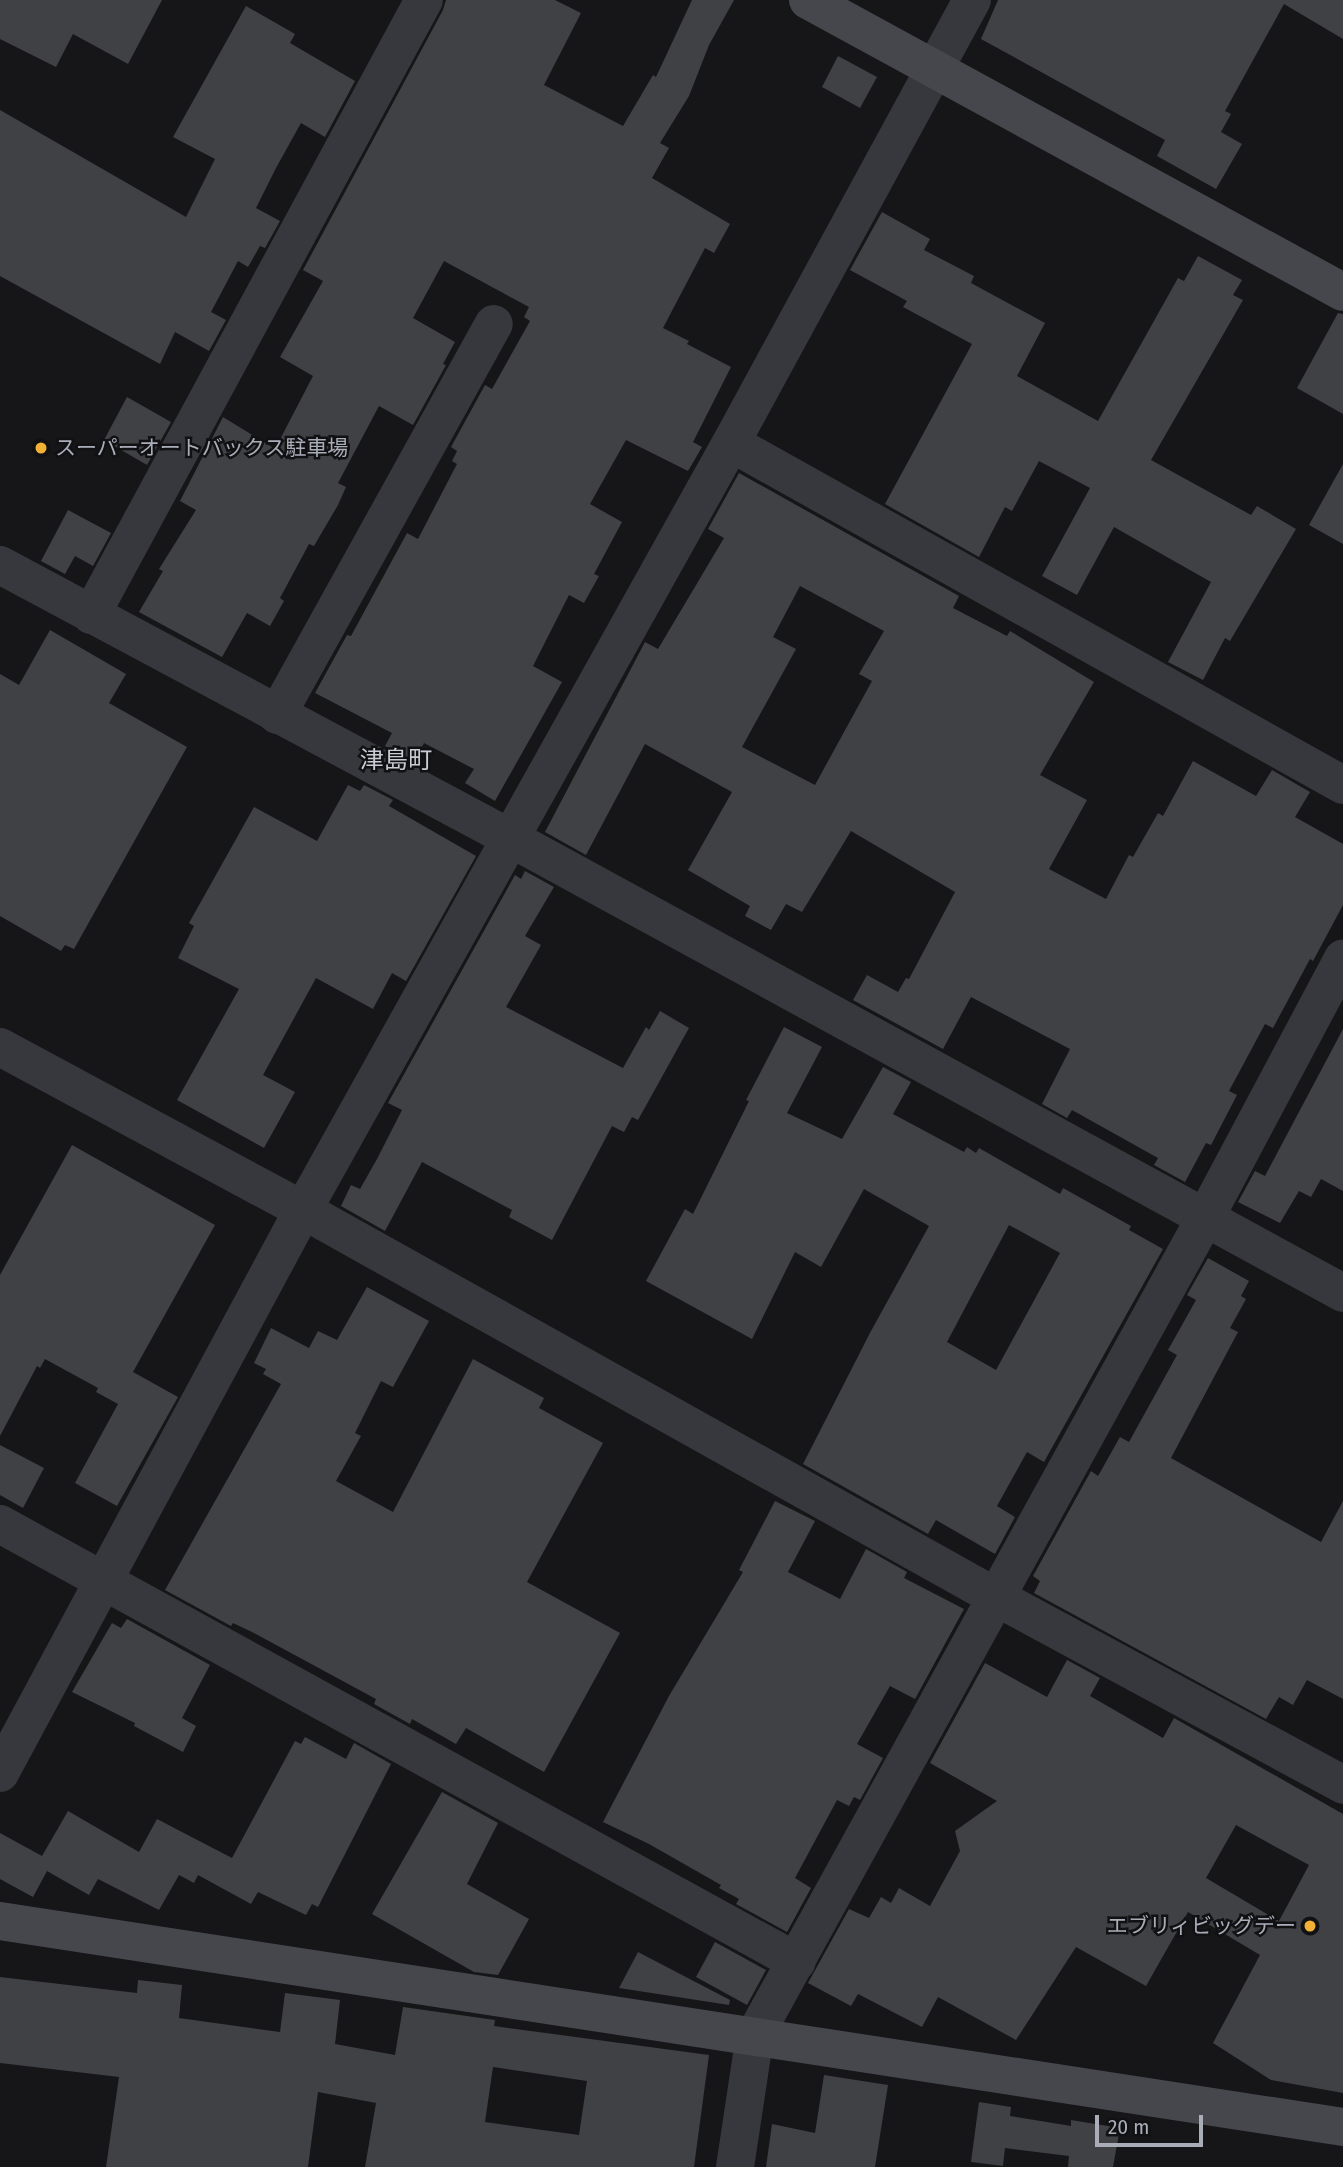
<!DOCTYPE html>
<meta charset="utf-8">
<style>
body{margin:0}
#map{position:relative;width:1343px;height:2167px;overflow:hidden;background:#161618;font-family:"Fira Sans Condensed","Noto Sans JP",sans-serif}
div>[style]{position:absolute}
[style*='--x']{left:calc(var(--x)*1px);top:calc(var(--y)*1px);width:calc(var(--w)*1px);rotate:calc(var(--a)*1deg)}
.building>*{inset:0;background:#404145}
.street>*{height:38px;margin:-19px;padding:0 19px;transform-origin:19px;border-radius:19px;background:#37383d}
.secondary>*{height:38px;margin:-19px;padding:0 19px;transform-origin:19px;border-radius:19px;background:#45474d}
.dots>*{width:19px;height:19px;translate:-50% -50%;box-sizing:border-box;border:4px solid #111113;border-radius:50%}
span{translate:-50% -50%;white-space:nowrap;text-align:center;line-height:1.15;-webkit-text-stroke:5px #111113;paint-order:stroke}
.poi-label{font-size:21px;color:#a8adb8}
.left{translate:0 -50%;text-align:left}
.right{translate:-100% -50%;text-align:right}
.quarter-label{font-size:24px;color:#c9ccd4}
.scale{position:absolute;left:1095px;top:2115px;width:108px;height:32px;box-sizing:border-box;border:4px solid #a8adb8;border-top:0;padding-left:9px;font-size:21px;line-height:24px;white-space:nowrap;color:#a8adb8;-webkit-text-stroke:5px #111113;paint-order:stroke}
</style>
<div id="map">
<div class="building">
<i style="clip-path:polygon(0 0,162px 0,128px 64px,73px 34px,56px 67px,0 39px)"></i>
<i style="clip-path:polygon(446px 0,555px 0,581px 13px,544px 85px,623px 126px,653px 75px,656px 77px,692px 0,734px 0,709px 45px,689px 96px,660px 143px,669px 148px,652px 178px,730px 224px,714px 253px,705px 248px,663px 328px,689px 341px,687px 344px,731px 367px,693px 442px,702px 447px,688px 471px,626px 440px,590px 504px,622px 522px,594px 574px,599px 576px,584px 603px,569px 595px,533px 666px,562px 682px,495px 801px,465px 783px,474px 769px,424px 743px,414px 762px,385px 746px,392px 733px,315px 693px,347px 635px,351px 636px,407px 533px,418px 539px,457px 464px,452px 461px,457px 451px,451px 447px,485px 385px,492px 389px,530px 321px,524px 317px,529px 307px,444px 261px,413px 318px,455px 342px,443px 364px,446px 365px,413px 425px,379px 406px,338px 483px,346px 487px,338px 505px,314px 546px,309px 544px,280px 598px,284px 601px,270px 626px,247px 613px,222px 657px,139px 612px,163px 571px,159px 569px,196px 510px,180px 501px,223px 417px,275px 449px,313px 376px,280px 357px,323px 281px,303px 270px,443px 10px)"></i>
<i style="clip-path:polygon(998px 0,1343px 0,1343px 39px,1284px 4px,1225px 111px,1231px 114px,1221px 132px,1242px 144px,1216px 189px,1157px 156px,1165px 140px,981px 39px)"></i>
<i style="clip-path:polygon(246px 6px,295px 34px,290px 43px,355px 81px,325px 137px,301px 123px,276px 168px,256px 208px,280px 221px,265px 248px,260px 246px,248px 267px,238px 261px,211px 312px,226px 320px,209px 351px,175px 332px,160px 364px,0 276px,0 110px,186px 217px,215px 159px,173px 137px)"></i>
<i style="clip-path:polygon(838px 56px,877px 77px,860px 108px,822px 87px)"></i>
<i style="clip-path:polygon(882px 212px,930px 239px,924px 250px,974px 276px,971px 283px,1045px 323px,1017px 376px,1098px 421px,1178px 278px,1184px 281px,1198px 256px,1242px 280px,1233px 295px,1243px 300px,1151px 460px,1251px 515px,1257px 506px,1296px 529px,1230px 641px,1225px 638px,1203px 680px,1168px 662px,1211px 582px,1114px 527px,1077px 595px,1042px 576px,1090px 488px,1039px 461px,1012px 511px,1005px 507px,979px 557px,885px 504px,972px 344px,903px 307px,907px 301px,850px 270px)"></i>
<i style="clip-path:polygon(1338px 313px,1343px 314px,1343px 414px,1297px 388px)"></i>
<i style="clip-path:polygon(127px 397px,171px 422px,147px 465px,104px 440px)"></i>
<i style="clip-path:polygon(1343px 464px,1343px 544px,1309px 525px)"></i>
<i style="clip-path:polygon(evenodd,739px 473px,959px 596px,953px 608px,1007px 636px,1010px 631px,1094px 682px,1040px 775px,1087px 800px,1049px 869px,1106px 899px,1129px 855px,1133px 857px,1158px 813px,1163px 816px,1193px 761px,1256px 796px,1272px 770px,1310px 792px,1295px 817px,1343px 844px,1343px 905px,1313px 961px,1310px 959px,1273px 1028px,1265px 1024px,1229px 1091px,1237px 1095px,1211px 1145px,1206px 1143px,1185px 1182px,1154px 1165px,1158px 1158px,1072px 1110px,1067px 1118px,1042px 1104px,1070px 1049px,971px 997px,943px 1049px,853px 1000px,867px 975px,898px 992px,906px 978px,909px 979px,955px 892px,851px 831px,802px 912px,786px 904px,771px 930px,745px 916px,750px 906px,688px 870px,732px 792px,645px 744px,586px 855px,545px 832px,645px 642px,658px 649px,724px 538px,708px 529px,739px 473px,800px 586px,884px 631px,859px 674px,872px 681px,815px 785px,742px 747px,796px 649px,773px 637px,800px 586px)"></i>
<i style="clip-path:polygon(68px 510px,111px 533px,93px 566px,75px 556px,65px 574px,41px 561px)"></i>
<i style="clip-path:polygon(50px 630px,126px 674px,109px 703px,187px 747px,74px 949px,65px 945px,61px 951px,0 916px,0 674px,19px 685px)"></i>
<i style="clip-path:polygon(348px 785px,360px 791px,364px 785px,393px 800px,389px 806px,476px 856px,406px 981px,392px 973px,373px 1009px,316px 978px,263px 1075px,295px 1092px,264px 1148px,177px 1100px,239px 989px,178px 958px,194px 926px,189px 923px,254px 807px,317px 841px)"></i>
<i style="clip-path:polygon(525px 871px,554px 887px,525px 936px,541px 945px,506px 1007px,623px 1068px,646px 1027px,649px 1030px,660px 1011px,689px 1028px,638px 1120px,632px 1117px,624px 1132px,612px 1126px,552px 1240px,509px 1217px,512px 1210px,422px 1162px,385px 1231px,341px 1206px,351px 1185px,360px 1189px,377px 1159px,402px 1110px,388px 1103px,515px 875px,521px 879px)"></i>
<i style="clip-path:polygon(evenodd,784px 1027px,822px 1047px,787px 1113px,842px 1139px,883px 1067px,911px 1082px,893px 1114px,964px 1152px,967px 1147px,976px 1153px,979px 1148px,1060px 1194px,1063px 1188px,1131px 1226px,1129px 1230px,1163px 1249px,1044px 1462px,1027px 1452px,997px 1506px,1015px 1517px,995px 1554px,936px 1520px,928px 1534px,803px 1464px,871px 1331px,929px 1226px,864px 1189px,821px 1267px,795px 1252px,752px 1339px,646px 1281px,685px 1209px,693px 1214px,749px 1101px,746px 1100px,784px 1027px,1009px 1225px,1060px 1253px,996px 1370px,947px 1342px,1009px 1225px)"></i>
<i style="clip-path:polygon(1343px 1029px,1343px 1191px,1321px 1179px,1311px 1197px,1299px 1191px,1280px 1223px,1238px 1202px,1255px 1171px,1265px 1176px)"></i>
<i style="clip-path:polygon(72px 1145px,215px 1225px,133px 1372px,178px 1397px,117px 1506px,75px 1483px,118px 1404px,96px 1392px,98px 1388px,45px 1359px,40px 1368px,37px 1366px,0 1436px,0 1275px)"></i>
<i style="clip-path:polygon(1208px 1258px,1249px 1281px,1241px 1296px,1246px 1299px,1230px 1328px,1238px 1332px,1171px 1458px,1321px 1542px,1343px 1501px,1343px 1699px,1307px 1680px,1293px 1705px,1279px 1697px,1266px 1719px,1034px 1593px,1040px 1581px,1033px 1576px,1091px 1471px,1098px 1476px,1120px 1437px,1129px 1442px,1177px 1355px,1168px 1350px,1196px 1300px,1187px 1295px)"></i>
<i style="clip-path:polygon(367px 1287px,429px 1321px,393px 1387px,381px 1381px,355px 1433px,361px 1436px,336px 1481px,393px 1512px,473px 1359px,544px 1398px,539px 1408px,603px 1443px,527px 1582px,620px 1633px,544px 1772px,466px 1728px,456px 1744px,412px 1719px,410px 1724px,374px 1704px,376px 1699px,252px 1632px,233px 1623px,231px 1626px,165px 1590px,281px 1384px,263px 1374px,266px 1369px,254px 1363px,271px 1328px,309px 1348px,318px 1331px,337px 1340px)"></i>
<i style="clip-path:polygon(0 1445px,44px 1468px,23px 1508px,0 1495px)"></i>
<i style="clip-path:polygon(775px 1501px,815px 1521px,788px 1572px,840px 1599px,866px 1549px,907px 1572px,904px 1578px,964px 1609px,915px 1699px,890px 1686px,857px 1744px,883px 1758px,860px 1800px,854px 1797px,849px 1806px,837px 1800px,795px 1878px,811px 1888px,787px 1932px,736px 1904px,739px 1899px,719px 1888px,721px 1885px,649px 1844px,603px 1822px,669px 1696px,743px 1572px,739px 1570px)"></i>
<i style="clip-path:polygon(127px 1619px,210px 1665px,182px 1718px,196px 1726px,183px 1752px,134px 1726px,135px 1723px,72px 1692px,112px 1623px,121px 1628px)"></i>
<i style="clip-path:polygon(evenodd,1067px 1660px,1100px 1678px,1090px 1696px,1163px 1738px,1174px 1718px,1343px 1814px,1343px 2093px,1271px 2080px,1213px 2043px,1260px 1955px,1188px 1912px,1146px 1986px,1076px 1947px,1016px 2040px,938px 1997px,922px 2027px,858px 1994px,851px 2006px,808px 1983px,849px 1909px,869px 1918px,881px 1897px,891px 1903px,899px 1888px,930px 1906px,960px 1851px,955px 1831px,997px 1801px,930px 1763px,985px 1663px,1047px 1697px,1067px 1660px,1236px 1825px,1309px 1865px,1279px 1921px,1206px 1878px,1236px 1825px)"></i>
<i style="clip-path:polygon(305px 1737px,346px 1759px,354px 1743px,391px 1764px,318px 1907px,312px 1904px,306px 1915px,258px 1892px,251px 1904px,198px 1875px,194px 1883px,179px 1875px,159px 1910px,98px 1879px,89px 1895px,47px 1871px,33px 1897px,0 1879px,0 1833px,42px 1856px,68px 1811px,139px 1852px,157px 1819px,232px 1858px,295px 1741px,301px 1744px)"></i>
<i style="clip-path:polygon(442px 1792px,498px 1823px,467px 1884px,529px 1919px,498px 1975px,474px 1972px,372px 1914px)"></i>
<i style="clip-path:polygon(715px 1942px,766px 1970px,747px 2005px,696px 1977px)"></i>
<i style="clip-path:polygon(638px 1952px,730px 2000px,729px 2005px,619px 1988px)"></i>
<i style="clip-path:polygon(evenodd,0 1977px,137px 1993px,138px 1980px,182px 1985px,179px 2018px,280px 2032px,285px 1993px,340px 2000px,335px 2044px,395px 2055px,403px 2007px,495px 2020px,494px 2026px,709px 2055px,694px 2167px,365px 2167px,376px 2103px,318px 2092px,308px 2167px,106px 2167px,119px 2077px,0 2063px,0 1977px,493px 2067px,587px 2081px,579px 2135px,485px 2122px,493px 2067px)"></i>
<i style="clip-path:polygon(824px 2075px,888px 2085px,875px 2167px,766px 2167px,772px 2124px,815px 2133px)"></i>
<i style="clip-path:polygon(979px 2102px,1011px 2107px,1010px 2116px,1071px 2126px,1071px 2120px,1120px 2128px,1113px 2167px,1068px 2167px,1069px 2156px,1005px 2148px,1003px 2166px,971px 2162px)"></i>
</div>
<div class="street">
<i style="--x:731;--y:443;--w:701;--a:29.2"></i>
<i style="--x:0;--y:565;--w:578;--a:28.16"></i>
<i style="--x:510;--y:838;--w:949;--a:28.64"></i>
<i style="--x:91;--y:615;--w:699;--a:-61.57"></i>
<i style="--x:277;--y:715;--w:447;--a:-61"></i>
<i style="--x:0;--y:1047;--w:344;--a:28.3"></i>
<i style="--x:303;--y:1210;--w:794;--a:29.18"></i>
<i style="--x:996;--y:1597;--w:395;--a:28.4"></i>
<i style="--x:0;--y:1524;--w:909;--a:28.79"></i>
<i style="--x:0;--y:1773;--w:639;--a:-61.71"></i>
<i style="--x:303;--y:1210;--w:878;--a:-60.84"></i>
<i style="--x:731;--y:443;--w:504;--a:-61.45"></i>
<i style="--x:735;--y:2167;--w:134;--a:-81.4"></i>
<i style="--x:755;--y:2035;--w:933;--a:-61.15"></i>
<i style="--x:1205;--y:1218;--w:294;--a:-62"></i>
</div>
<div class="secondary">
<i style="--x:808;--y:0;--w:609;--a:28.63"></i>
<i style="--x:0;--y:1921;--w:1359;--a:8.72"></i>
</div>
<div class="dots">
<i style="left:41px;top:448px;background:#f2b134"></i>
<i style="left:1310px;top:1926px;background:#f2b134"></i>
</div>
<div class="poi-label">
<span class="left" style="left:55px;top:448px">スーパーオートバックス駐車場</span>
<span class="right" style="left:1296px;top:1926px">エブリィビッグデー</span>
</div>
<div class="quarter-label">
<span style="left:396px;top:761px">津島町</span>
</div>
<div class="scale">20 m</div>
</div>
